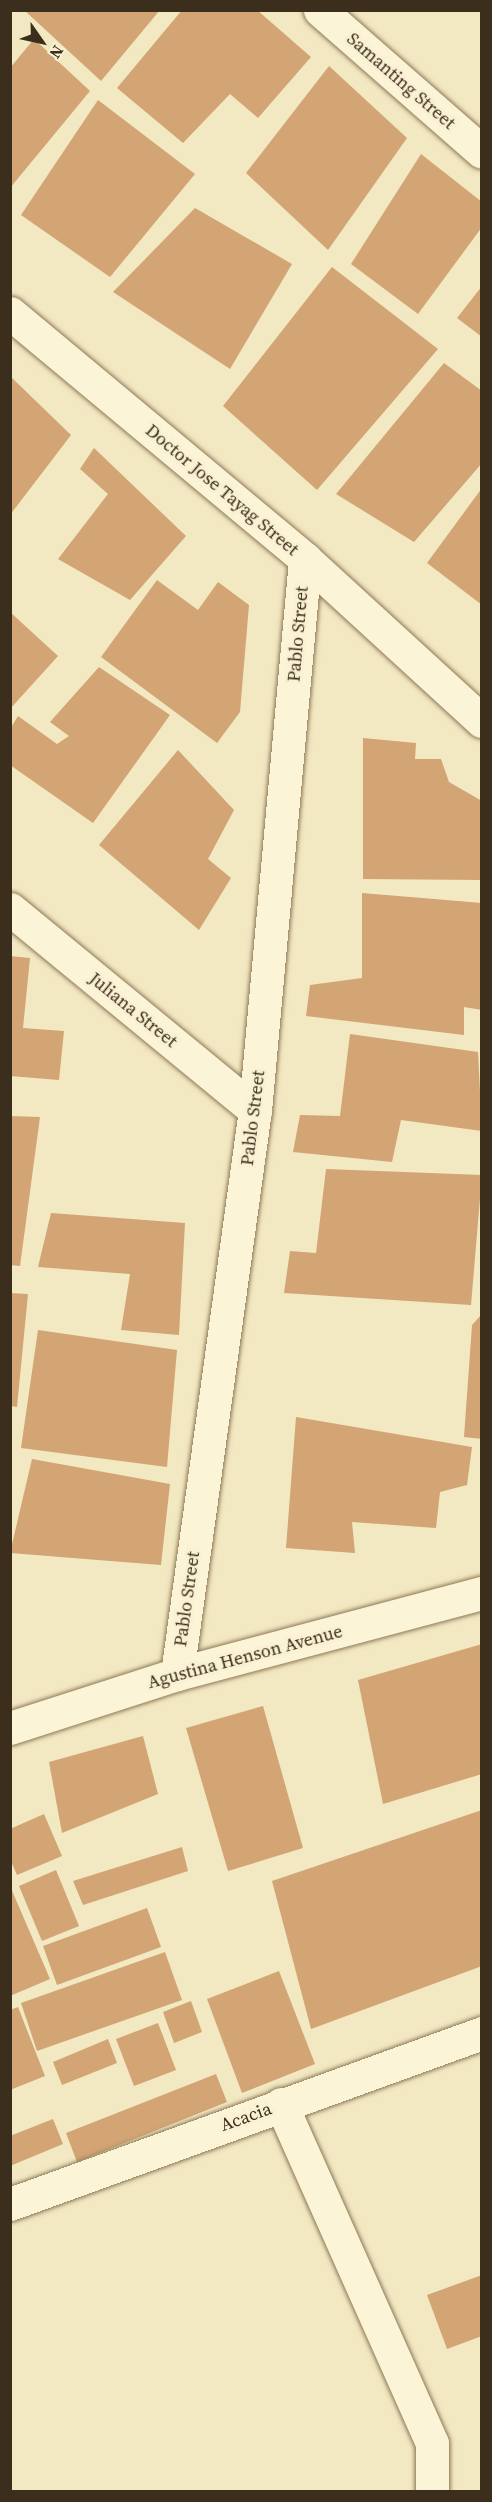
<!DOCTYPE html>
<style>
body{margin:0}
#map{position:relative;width:492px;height:2502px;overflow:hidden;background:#f2e8c2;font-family:"Source Serif 4",serif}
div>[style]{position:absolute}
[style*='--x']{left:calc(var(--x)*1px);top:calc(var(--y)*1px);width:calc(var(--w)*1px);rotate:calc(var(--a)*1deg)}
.building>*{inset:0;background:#d3a474}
.roads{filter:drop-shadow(0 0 2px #8e7957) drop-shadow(0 0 2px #8e7957)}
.street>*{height:33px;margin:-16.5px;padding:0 16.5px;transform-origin:16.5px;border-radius:16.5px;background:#fcf4d6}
span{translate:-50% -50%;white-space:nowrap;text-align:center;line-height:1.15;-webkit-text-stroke:6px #f9f1d2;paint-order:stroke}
.street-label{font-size:18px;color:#3c2e1d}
.frame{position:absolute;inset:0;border:12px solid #3c2e1d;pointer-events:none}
.north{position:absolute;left:12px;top:12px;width:60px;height:60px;-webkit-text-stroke:4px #f9f1d2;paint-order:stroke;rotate:124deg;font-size:16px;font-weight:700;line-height:24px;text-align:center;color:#3c2e1d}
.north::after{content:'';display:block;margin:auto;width:21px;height:27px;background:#3c2e1d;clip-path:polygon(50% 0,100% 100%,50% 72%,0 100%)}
</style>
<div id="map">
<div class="building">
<i style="clip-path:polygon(24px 10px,160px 10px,101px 81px)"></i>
<i style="clip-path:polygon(182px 10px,257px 10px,311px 57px,258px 118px,230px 94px,183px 143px,117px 88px)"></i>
<i style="clip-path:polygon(34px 39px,90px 91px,10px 188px,10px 68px)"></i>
<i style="clip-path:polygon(329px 66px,407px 138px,328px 250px,246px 173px)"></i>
<i style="clip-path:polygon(98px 100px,195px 174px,110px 277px,21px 215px)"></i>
<i style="clip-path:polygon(421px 154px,482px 202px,482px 227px,418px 314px,351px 264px)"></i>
<i style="clip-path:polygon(195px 208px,292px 264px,230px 369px,113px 292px)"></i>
<i style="clip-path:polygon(332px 267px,438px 349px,317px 490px,223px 406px)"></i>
<i style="clip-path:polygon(482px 286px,482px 337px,457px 318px)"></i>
<i style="clip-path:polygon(444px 363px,482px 391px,482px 463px,414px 542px,336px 494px)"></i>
<i style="clip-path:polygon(10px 376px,71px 435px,10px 515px)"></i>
<i style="clip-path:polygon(94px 448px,186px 536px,130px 600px,58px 559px,108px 494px,80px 469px)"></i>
<i style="clip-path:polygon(482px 488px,482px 605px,427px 563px)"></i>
<i style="clip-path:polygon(157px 580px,198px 610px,218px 582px,249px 605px,240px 712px,217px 743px,101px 657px)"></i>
<i style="clip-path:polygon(10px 612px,58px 656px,10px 709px)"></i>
<i style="clip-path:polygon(99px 667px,170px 715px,93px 823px,10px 765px,10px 729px,18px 716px,57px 744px,69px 736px,50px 722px)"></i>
<i style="clip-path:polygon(363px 738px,416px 743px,415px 759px,441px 759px,449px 782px,482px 801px,482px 880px,363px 879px)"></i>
<i style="clip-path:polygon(178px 750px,234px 810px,208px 859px,231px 878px,199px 930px,99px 845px)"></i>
<i style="clip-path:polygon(362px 893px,482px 903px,482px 1010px,464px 1007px,464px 1035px,306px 1016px,310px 985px,362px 978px)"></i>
<i style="clip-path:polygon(10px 956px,30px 958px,23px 1028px,64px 1031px,59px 1080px,10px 1076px)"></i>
<i style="clip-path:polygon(350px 1034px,478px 1052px,482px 1131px,401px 1120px,392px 1162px,293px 1152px,300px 1115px,340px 1116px)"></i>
<i style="clip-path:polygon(10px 1116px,40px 1117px,20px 1266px,10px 1265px)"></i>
<i style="clip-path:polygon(326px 1169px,482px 1175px,471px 1305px,284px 1293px,290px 1251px,316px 1253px)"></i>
<i style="clip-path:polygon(51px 1213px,185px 1223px,179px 1335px,121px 1330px,130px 1274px,38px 1267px)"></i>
<i style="clip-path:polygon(10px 1293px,28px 1294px,17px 1407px,10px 1406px)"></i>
<i style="clip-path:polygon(482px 1314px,482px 1439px,464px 1437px,472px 1325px)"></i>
<i style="clip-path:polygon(38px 1330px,177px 1350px,167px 1467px,21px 1448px)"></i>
<i style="clip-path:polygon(296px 1417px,472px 1447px,467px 1485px,440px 1492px,436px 1528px,352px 1522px,355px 1553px,286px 1548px)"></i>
<i style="clip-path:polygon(32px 1459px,170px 1484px,161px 1565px,10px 1553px)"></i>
<i style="clip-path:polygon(482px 1644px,482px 1774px,383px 1804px,358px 1680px)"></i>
<i style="clip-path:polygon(263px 1706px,303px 1848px,228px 1871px,186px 1728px)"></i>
<i style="clip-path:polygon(143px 1736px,158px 1794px,62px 1833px,49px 1762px)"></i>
<i style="clip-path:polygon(482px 1810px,482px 1966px,311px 2029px,272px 1881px)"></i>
<i style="clip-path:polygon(44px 1814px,62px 1856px,17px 1875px,10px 1859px,10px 1829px)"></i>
<i style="clip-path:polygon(182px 1847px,188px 1871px,83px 1905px,73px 1881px)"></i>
<i style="clip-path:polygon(56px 1870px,79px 1926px,42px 1941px,19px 1886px)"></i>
<i style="clip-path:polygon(10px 1886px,50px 1979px,10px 1996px)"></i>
<i style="clip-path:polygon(147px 1908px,161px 1947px,57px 1985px,43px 1946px)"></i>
<i style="clip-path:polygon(165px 1952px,182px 2000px,37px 2051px,21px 2003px)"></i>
<i style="clip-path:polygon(279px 1971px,315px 2064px,242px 2093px,207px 1999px)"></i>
<i style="clip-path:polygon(191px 2001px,202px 2032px,174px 2043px,163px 2012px)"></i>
<i style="clip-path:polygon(18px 2007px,45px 2076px,10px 2090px,10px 2010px)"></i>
<i style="clip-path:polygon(158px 2023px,176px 2070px,134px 2086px,116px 2039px)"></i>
<i style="clip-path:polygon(108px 2039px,117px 2063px,62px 2085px,53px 2062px)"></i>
<i style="clip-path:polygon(216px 2074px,227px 2102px,77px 2162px,66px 2133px)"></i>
<i style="clip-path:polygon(53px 2119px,63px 2144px,10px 2166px,10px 2136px)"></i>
<i style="clip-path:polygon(482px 2275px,482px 2336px,447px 2349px,427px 2295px)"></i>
</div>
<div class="roads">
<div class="street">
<i style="--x:320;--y:10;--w:215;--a:41.2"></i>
<i style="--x:10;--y:313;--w:384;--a:39.8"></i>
<i style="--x:305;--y:559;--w:240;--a:42.5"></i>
<i style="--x:10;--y:909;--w:317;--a:39.4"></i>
<i style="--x:177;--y:1674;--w:569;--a:-82.13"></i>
<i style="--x:255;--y:1110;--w:553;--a:-84.81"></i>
<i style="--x:10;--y:1728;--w:176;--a:-17.9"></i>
<i style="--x:177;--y:1674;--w:316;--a:-14.9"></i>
<i style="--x:281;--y:2104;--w:371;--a:66"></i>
<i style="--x:432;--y:2443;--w:49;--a:90"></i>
<i style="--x:10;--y:2204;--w:502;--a:-19.91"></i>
</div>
</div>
<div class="street-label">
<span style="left:401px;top:81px;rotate:41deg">Samanting Street</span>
<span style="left:222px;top:490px;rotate:40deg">Doctor Jose Tayag Street</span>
<span style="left:298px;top:634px;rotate:-85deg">Pablo Street</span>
<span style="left:133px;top:1010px;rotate:39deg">Juliana Street</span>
<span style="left:253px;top:1118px;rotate:-83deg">Pablo Street</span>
<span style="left:187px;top:1599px;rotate:-82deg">Pablo Street</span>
<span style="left:245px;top:1657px;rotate:-15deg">Agustina Henson Avenue</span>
<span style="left:246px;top:2117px;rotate:-20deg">Acacia</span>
</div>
<div class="frame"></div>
<div class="north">N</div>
</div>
